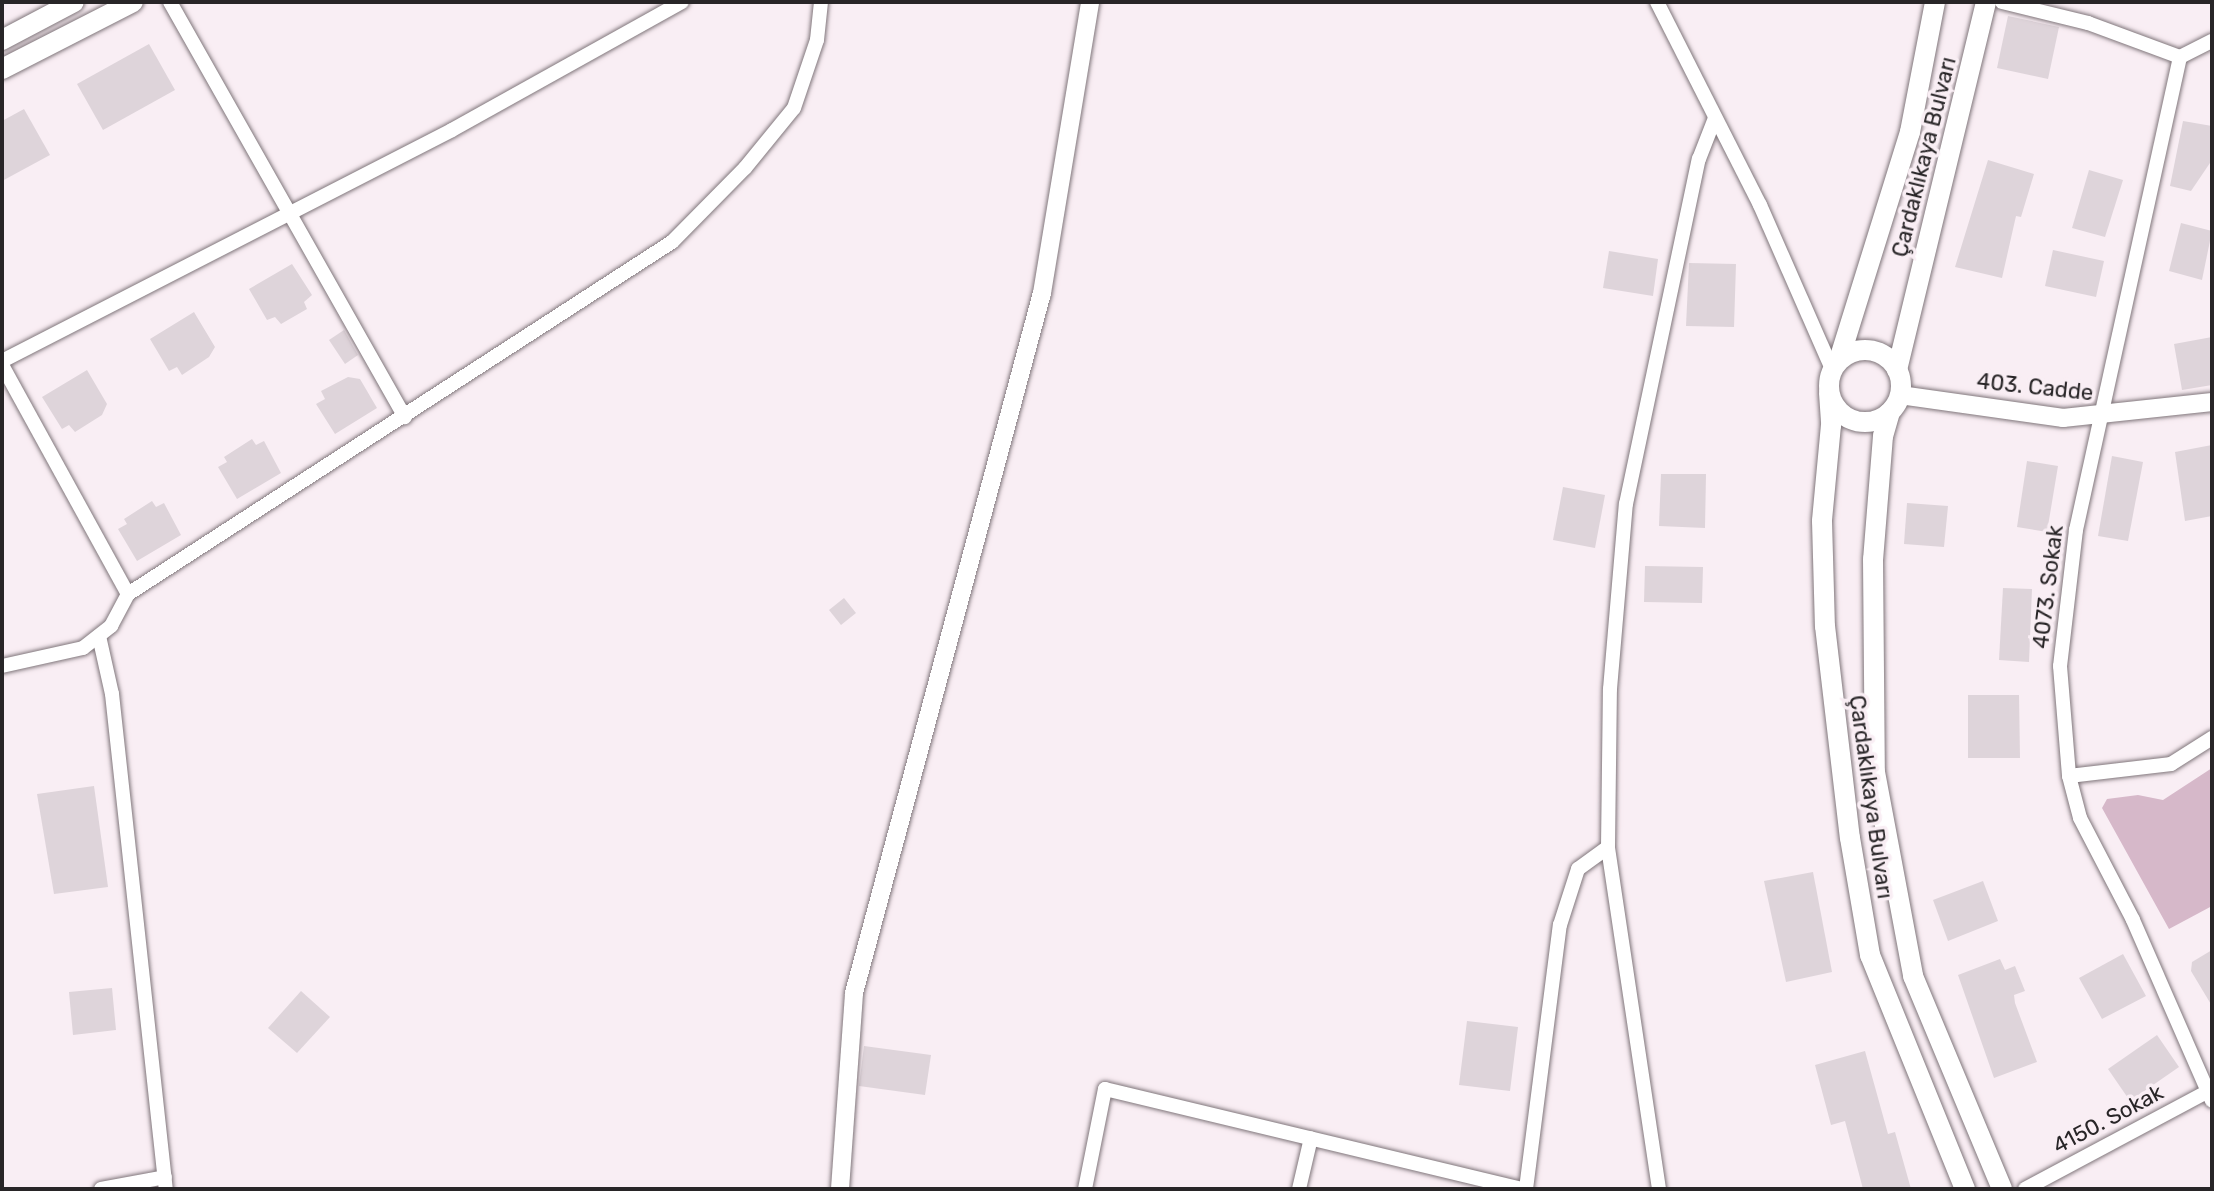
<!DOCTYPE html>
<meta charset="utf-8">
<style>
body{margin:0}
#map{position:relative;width:2214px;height:1191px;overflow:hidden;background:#f9eef4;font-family:Rubik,sans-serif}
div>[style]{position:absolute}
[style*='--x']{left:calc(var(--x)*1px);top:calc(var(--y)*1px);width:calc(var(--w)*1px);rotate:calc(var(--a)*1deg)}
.green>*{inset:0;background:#d6b8c9}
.building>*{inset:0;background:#ded4da}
.roads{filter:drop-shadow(0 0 2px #80767b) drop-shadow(0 0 2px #80767b)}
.minor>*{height:14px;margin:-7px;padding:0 7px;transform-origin:7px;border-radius:7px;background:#fff}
.tertiary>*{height:18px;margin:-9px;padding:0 9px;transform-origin:9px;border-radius:9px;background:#fff}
.secondary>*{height:20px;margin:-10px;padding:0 10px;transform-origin:10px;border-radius:10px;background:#fff}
.secondary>.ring{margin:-10px;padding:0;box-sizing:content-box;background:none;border:20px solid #fff;border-radius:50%}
span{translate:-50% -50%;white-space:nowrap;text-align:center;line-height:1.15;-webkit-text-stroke:7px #f9eef4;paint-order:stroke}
.street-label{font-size:22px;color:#282527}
.frame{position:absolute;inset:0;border:4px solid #282527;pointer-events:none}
</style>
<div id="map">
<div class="green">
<i style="clip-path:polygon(2212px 768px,2212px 906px,2169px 929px,2102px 808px,2107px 799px,2138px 795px,2163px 800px)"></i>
</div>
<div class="building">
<i style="clip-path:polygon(2008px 16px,2059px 27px,2048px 79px,1997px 68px)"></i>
<i style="clip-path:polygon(149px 44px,175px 90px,103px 130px,77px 84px)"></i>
<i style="clip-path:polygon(24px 109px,50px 155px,2px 181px,2px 121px)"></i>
<i style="clip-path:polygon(2183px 121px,2212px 126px,2212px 160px,2191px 191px,2170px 186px)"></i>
<i style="clip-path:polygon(1988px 160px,2034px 174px,2021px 217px,2016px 216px,2002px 278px,1955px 267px)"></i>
<i style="clip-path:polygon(2089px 170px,2123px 180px,2105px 237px,2072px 228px)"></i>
<i style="clip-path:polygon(2181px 223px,2212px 231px,2202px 280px,2169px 271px)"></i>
<i style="clip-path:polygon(2053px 250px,2104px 261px,2096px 297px,2045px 286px)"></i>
<i style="clip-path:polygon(1609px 251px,1658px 259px,1653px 296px,1603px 288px)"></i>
<i style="clip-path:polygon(1689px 263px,1736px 264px,1734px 327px,1686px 326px)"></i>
<i style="clip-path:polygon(292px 264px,312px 295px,304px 302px,307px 309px,281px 324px,275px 317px,267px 320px,249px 289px)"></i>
<i style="clip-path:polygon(194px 312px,215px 347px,209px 357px,182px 375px,177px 367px,169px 371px,150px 339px)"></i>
<i style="clip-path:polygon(344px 330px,358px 355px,345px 364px,329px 340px)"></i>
<i style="clip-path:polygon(2212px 337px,2212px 385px,2182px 390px,2174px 344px)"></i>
<i style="clip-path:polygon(87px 370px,107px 404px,102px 415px,75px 432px,69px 425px,62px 429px,42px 397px)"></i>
<i style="clip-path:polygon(348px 377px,360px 379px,377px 408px,335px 434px,316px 404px,325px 399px,321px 391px)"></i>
<i style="clip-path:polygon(252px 439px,256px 445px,264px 441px,281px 473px,237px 499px,218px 467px,227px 462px,224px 457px)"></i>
<i style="clip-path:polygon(2212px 445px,2212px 516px,2185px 521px,2175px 452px)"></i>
<i style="clip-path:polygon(2112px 456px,2143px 462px,2128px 541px,2098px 536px)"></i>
<i style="clip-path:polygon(2027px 461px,2058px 466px,2047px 532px,2017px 527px)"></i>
<i style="clip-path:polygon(1661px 474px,1706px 474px,1705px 528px,1659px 526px)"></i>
<i style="clip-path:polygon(1563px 487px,1605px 495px,1595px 548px,1553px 540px)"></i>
<i style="clip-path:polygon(152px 501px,156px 507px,164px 503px,181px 535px,137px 561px,118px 529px,127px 524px,124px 519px)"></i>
<i style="clip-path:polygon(1907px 503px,1948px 506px,1944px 547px,1904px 544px)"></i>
<i style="clip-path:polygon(1645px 566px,1703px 567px,1702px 603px,1644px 602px)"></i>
<i style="clip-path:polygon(2003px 588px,2032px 589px,2029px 662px,1999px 660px)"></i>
<i style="clip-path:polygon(844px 598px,856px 613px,841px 625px,829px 610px)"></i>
<i style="clip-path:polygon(1968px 695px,2019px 695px,2020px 758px,1968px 758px)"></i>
<i style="clip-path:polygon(94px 786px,108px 887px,54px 894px,37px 794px)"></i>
<i style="clip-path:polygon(1813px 872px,1832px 972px,1786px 982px,1764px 881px)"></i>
<i style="clip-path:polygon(1983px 881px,1998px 921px,1948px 941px,1933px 900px)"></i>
<i style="clip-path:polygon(2212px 950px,2212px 1006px,2191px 971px,2192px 962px)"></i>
<i style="clip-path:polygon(2123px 954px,2146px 996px,2102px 1019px,2079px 978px)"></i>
<i style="clip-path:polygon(2000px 959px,2005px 970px,2015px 966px,2025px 991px,2014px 995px,2015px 1003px,2037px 1062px,1994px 1078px,1958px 975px)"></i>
<i style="clip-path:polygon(112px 988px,116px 1030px,73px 1035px,69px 992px)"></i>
<i style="clip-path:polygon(301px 991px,330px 1017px,297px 1053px,268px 1028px)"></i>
<i style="clip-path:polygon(1467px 1021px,1518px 1027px,1510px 1091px,1459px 1085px)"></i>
<i style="clip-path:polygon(2157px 1035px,2179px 1067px,2130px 1101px,2108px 1069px)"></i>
<i style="clip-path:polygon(864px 1046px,931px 1055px,925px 1095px,859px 1086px)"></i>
<i style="clip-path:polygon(1865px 1051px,1888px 1134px,1895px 1132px,1911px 1189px,1863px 1189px,1845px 1121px,1831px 1125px,1815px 1065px)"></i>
</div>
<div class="roads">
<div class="minor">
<i style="--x:170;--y:2;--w:477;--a:60.5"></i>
<i style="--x:1657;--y:2;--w:228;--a:63.1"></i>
<i style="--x:1760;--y:205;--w:179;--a:66.3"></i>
<i style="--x:2002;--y:2;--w:89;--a:13.7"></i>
<i style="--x:2088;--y:23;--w:98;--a:20.3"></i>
<i style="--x:2180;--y:57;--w:36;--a:-27"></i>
<i style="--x:2180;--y:57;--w:484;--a:102.4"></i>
<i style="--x:2076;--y:530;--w:137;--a:96.7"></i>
<i style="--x:2060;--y:666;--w:110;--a:85.3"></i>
<i style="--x:2069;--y:776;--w:43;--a:75.3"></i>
<i style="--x:2080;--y:818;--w:115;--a:62.5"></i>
<i style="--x:2133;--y:920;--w:197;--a:66.4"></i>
<i style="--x:2;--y:361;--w:506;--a:-27.17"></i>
<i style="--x:452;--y:130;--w:263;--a:-29.1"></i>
<i style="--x:2;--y:365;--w:261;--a:61.2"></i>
<i style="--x:99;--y:636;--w:59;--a:77.4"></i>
<i style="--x:112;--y:694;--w:498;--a:83.8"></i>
<i style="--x:2;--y:666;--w:83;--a:-12.5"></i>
<i style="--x:83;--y:648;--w:36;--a:-38"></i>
<i style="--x:111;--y:626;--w:36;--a:-62"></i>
<i style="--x:128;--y:594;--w:648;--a:-32.91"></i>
<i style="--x:672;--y:242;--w:104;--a:-45.4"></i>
<i style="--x:745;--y:168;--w:77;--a:-50.8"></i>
<i style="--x:794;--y:108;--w:72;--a:-71.3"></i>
<i style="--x:817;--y:40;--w:38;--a:-84"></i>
<i style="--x:2069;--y:776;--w:103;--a:-6.7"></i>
<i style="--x:2171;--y:764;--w:49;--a:-32.4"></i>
<i style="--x:101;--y:1189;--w:65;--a:-10.6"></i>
<i style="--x:1085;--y:1189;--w:102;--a:-78.7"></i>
<i style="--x:1105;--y:1089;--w:428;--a:13.5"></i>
<i style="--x:1299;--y:1189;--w:52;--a:-76.8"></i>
<i style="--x:1526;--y:1189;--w:266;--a:-82.7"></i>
<i style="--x:1560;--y:925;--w:59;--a:-72.2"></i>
<i style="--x:1578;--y:869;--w:37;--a:-36"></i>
<i style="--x:1659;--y:1189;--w:346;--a:-98.5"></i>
<i style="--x:1608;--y:847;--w:158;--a:-89.3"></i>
<i style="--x:1610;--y:689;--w:186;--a:-85.1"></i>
<i style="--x:1626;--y:504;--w:353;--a:-78.1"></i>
<i style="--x:1699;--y:159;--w:44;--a:-68.7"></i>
<i style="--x:2025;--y:1189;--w:212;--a:-28.1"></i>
</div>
<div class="tertiary">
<i style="--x:1900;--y:395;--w:165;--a:8"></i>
<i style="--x:2063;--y:418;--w:150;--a:-6.1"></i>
<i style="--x:840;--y:1189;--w:196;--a:-85.9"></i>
<i style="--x:854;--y:993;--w:725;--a:-74.97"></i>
<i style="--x:1042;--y:293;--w:295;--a:-80.6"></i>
</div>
<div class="secondary">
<i style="--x:2;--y:40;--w:81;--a:-27.8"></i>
<i style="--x:2;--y:69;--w:147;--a:-27.1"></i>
<i class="ring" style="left:1829px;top:350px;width:52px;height:52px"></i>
<i style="--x:1839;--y:360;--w:239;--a:-72.7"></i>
<i style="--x:1910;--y:132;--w:132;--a:-79.1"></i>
<i style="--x:1897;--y:370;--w:379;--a:-76.4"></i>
<i style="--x:1829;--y:393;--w:32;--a:86"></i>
<i style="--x:1831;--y:425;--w:96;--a:95.4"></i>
<i style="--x:1822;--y:521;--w:105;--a:88.4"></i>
<i style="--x:1825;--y:626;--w:213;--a:83.3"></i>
<i style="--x:1850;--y:838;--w:119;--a:80.3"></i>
<i style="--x:1870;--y:955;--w:253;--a:67.9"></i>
<i style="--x:1890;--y:412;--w:25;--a:106"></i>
<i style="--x:1883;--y:436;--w:123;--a:94.6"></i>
<i style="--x:1873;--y:559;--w:213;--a:89.5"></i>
<i style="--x:1875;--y:772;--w:208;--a:79.4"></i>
<i style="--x:1913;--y:976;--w:231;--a:67.3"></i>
</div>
</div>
<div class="street-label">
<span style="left:1924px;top:157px;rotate:-76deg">Çardaklıkaya Bulvarı</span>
<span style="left:2035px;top:387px;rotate:6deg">403. Cadde</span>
<span style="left:2048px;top:587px;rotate:-83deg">4073. Sokak</span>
<span style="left:1871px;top:797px;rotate:82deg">Çardaklıkaya Bulvarı</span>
<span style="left:2108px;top:1119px;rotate:-28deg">4150. Sokak</span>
</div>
<div class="frame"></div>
</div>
